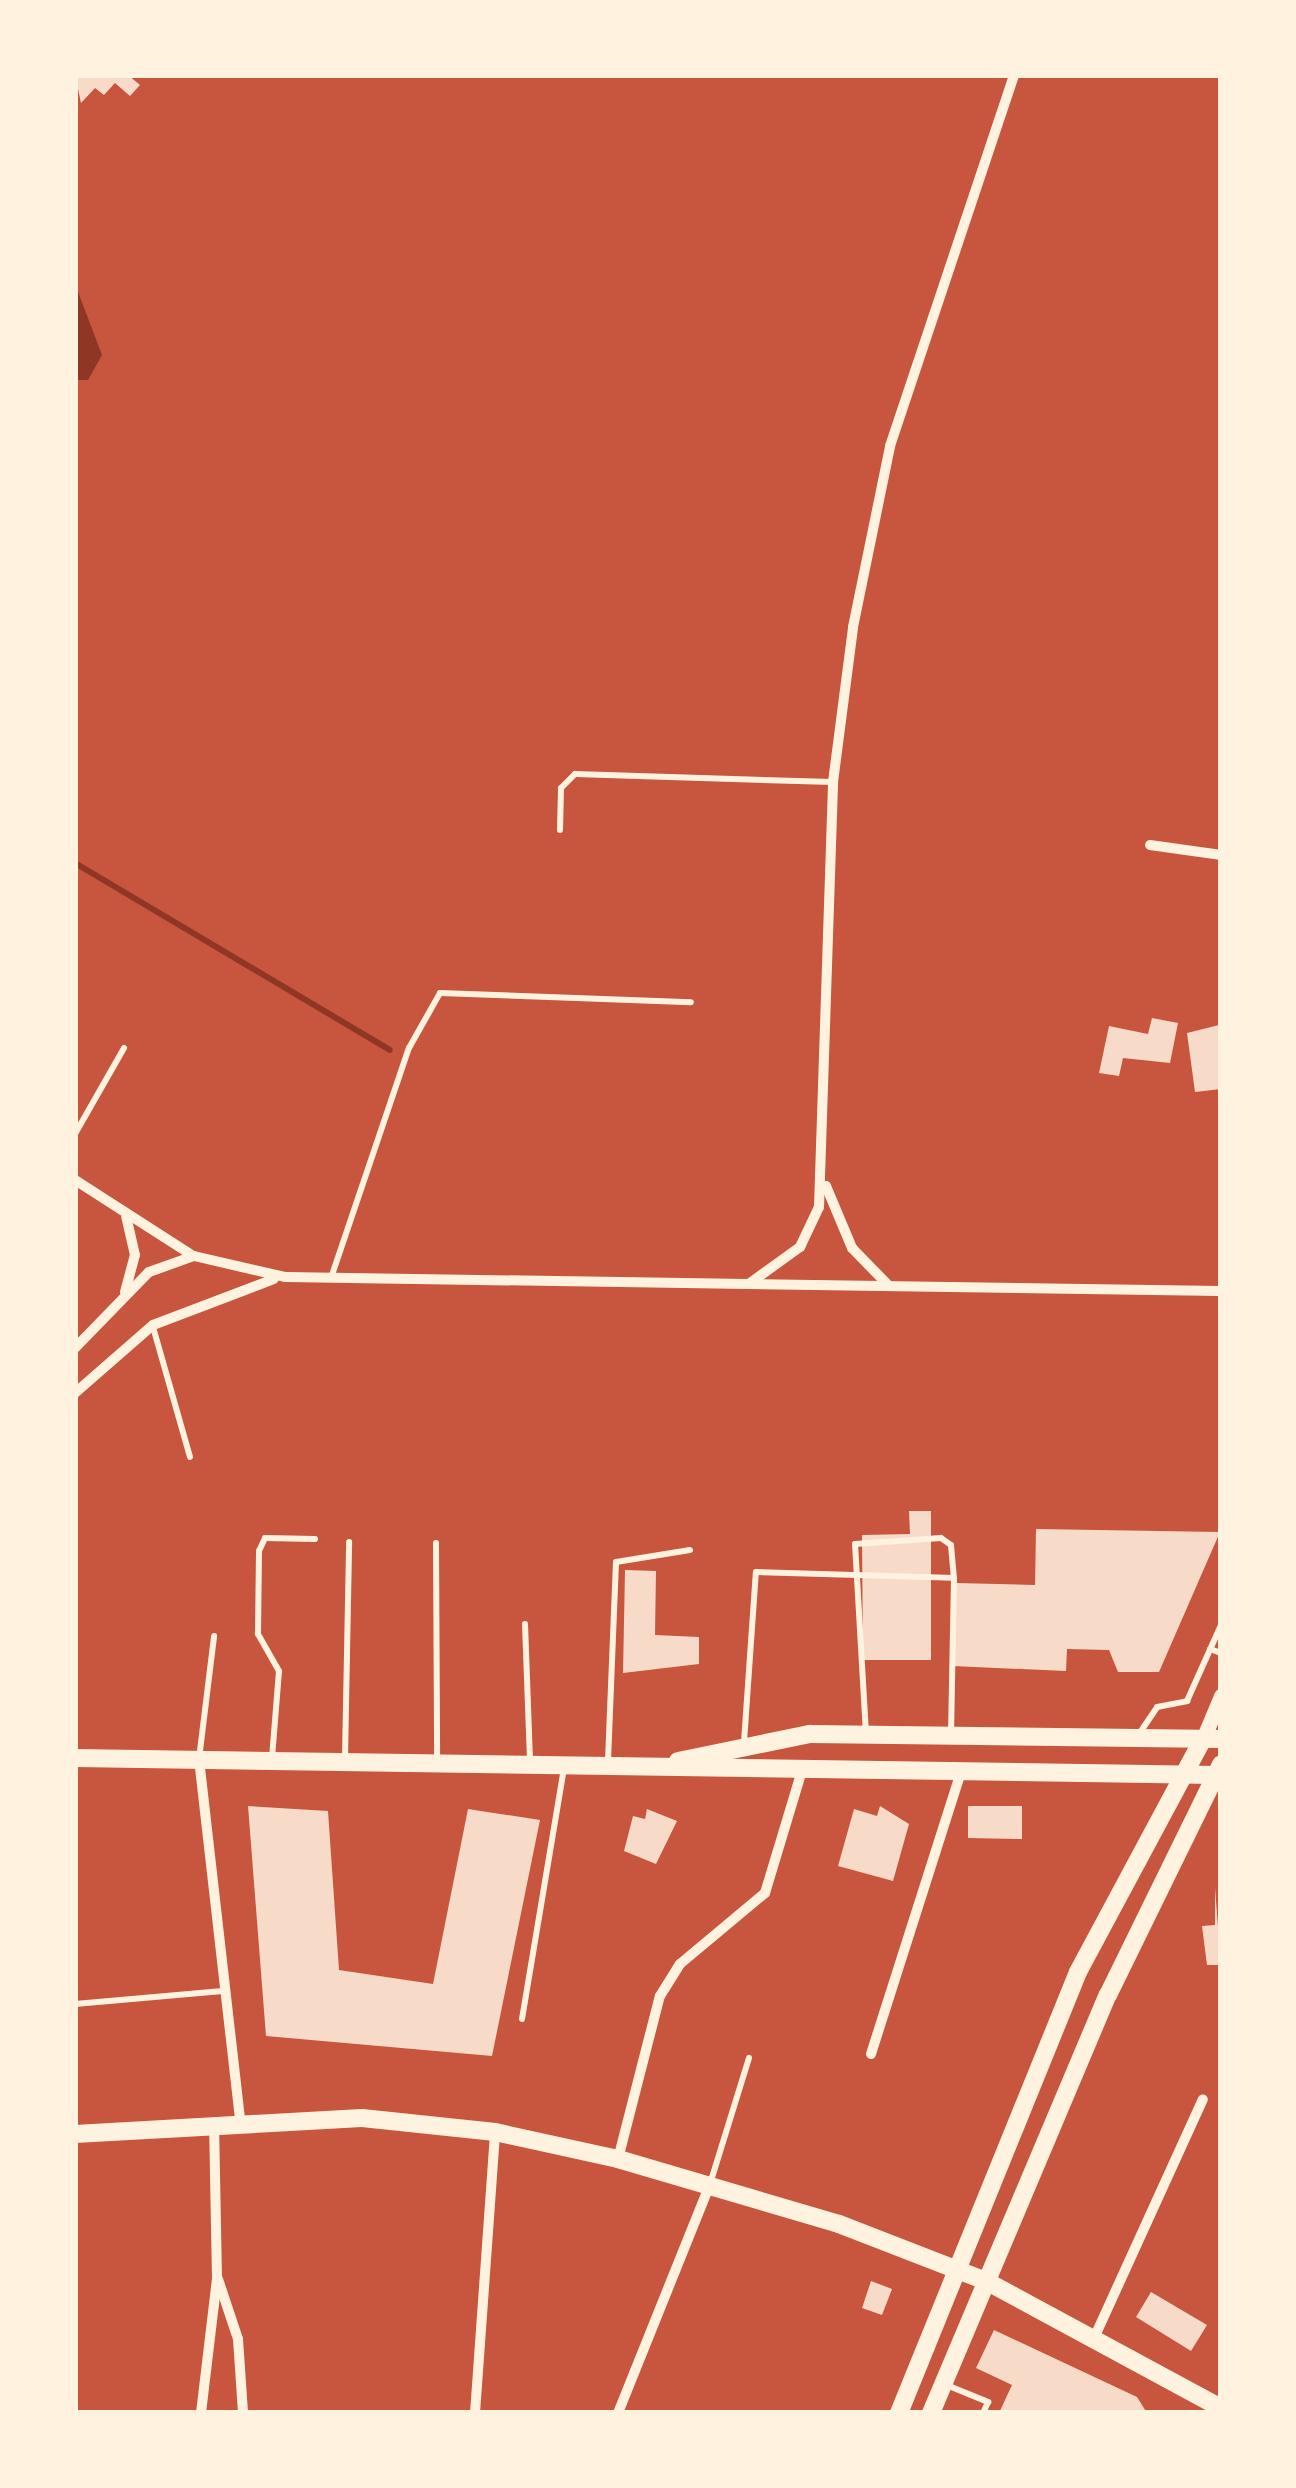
<!DOCTYPE html>
<style>
body{margin:0}
#map{position:relative;width:1296px;height:2488px;overflow:hidden;background:#c8553d;font-family:"Space Grotesk",sans-serif}
div>[style]{position:absolute}
[style*='--x']{left:calc(var(--x)*1px);top:calc(var(--y)*1px);width:calc(var(--w)*1px);rotate:calc(var(--a)*1deg)}
.water>*{inset:0;background:#8f3625}
.stream>*{height:6px;margin:-3px;padding:0 3px;transform-origin:3px;border-radius:3px;background:#8f3625}
.building>*{inset:0;background:#f7dbc8}
.service>*{height:6px;margin:-3px;padding:0 3px;transform-origin:3px;border-radius:3px;background:#fff3e0}
.minor>*{height:10px;margin:-5px;padding:0 5px;transform-origin:5px;border-radius:5px;background:#fff3e0}
.tertiary>*{height:15px;margin:-7.5px;padding:0 7.5px;transform-origin:7.5px;border-radius:7.5px;background:#fff3e0}
.secondary>*{height:18px;margin:-9px;padding:0 9px;transform-origin:9px;border-radius:9px;background:#fff3e0}
span{translate:-50% -50%;white-space:nowrap;text-align:center;line-height:1.15;-webkit-text-stroke:10px #fff3e0;paint-order:stroke}
.frame{position:absolute;inset:0;border:78px solid #fff3e0;pointer-events:none}
</style>
<div id="map">
<div class="water">
<i style="clip-path:polygon(75px 284px,102px 355px,88px 380px,75px 380px)"></i>
</div>
<div class="stream">
<i style="--x:75;--y:863;--w:366;--a:30.7"></i>
</div>
<div class="building">
<i style="clip-path:polygon(75px 75px,128px 75px,140px 85px,130px 96px,115px 83px,104px 95px,95px 88px,81px 103px)"></i>
<i style="clip-path:polygon(1152px 1018px,1178px 1023px,1170px 1063px,1123px 1058px,1119px 1076px,1099px 1073px,1109px 1026px,1148px 1034px)"></i>
<i style="clip-path:polygon(1219px 1025px,1221px 1089px,1195px 1092px,1187px 1033px)"></i>
<i style="clip-path:polygon(909px 1511px,931px 1511px,931px 1660px,863px 1660px,862px 1535px,910px 1534px)"></i>
<i style="clip-path:polygon(1036px 1529px,1220px 1532px,1159px 1672px,1118px 1672px,1109px 1650px,1067px 1649px,1066px 1671px,953px 1666px,956px 1583px,1035px 1585px)"></i>
<i style="clip-path:polygon(625px 1570px,656px 1571px,655px 1635px,699px 1637px,699px 1664px,623px 1673px)"></i>
<i style="clip-path:polygon(248px 1806px,328px 1811px,339px 1970px,433px 1984px,468px 1809px,540px 1820px,492px 2056px,266px 2036px)"></i>
<i style="clip-path:polygon(880px 1806px,909px 1824px,893px 1881px,838px 1866px,854px 1809px,877px 1816px)"></i>
<i style="clip-path:polygon(968px 1806px,1022px 1806px,1022px 1839px,968px 1838px)"></i>
<i style="clip-path:polygon(647px 1809px,677px 1821px,656px 1864px,624px 1851px,633px 1816px,645px 1819px)"></i>
<i style="clip-path:polygon(1215px 1888px,1221px 1965px,1207px 1965px,1202px 1926px,1215px 1925px)"></i>
<i style="clip-path:polygon(871px 2281px,892px 2289px,882px 2315px,862px 2308px)"></i>
<i style="clip-path:polygon(1151px 2292px,1207px 2325px,1191px 2351px,1136px 2317px)"></i>
<i style="clip-path:polygon(994px 2330px,1137px 2397px,1147px 2413px,999px 2413px,1012px 2385px,976px 2368px)"></i>
</div>
<div class="service">
<i style="--x:560;--y:830;--w:42;--a:-88.6"></i>
<i style="--x:561;--y:788;--w:20;--a:-45"></i>
<i style="--x:575;--y:774;--w:258;--a:1.8"></i>
<i style="--x:75;--y:1134;--w:99;--a:-60.3"></i>
<i style="--x:332;--y:1275;--w:240;--a:-71.3"></i>
<i style="--x:409;--y:1048;--w:63;--a:-60.6"></i>
<i style="--x:440;--y:993;--w:251;--a:2.1"></i>
<i style="--x:153;--y:1327;--w:135;--a:74.1"></i>
<i style="--x:436;--y:1543;--w:216;--a:89.7"></i>
<i style="--x:525;--y:1624;--w:136;--a:87.9"></i>
<i style="--x:1210;--y:1649;--w:12;--a:20"></i>
<i style="--x:866;--y:1734;--w:190;--a:-93.3"></i>
<i style="--x:855;--y:1544;--w:86;--a:-4"></i>
<i style="--x:941;--y:1538;--w:12;--a:35"></i>
<i style="--x:951;--y:1545;--w:33;--a:85"></i>
<i style="--x:1139;--y:1734;--w:32;--a:-56"></i>
<i style="--x:1157;--y:1707;--w:31;--a:-11"></i>
<i style="--x:1187;--y:1701;--w:83;--a:-65.9"></i>
<i style="--x:744;--y:1742;--w:170;--a:-86"></i>
<i style="--x:756;--y:1572;--w:198;--a:1.7"></i>
<i style="--x:954;--y:1578;--w:157;--a:91.1"></i>
<i style="--x:272;--y:1758;--w:87;--a:-85.4"></i>
<i style="--x:279;--y:1671;--w:43;--a:-119.6"></i>
<i style="--x:258;--y:1634;--w:83;--a:-89.3"></i>
<i style="--x:259;--y:1551;--w:14;--a:-65"></i>
<i style="--x:265;--y:1538;--w:50;--a:1.1"></i>
<i style="--x:345;--y:1758;--w:216;--a:-88.9"></i>
<i style="--x:199;--y:1759;--w:124;--a:-83"></i>
<i style="--x:608;--y:1761;--w:199;--a:-87.7"></i>
<i style="--x:616;--y:1562;--w:75;--a:-9.2"></i>
<i style="--x:75;--y:2004;--w:151;--a:-5"></i>
<i style="--x:522;--y:2019;--w:254;--a:-80.5"></i>
<i style="--x:710;--y:2184;--w:132;--a:-72.8"></i>
<i style="--x:944;--y:2384;--w:48;--a:22.2"></i>
<i style="--x:988;--y:2402;--w:12;--a:114"></i>
</div>
<div class="minor">
<i style="--x:1150;--y:845;--w:72;--a:8"></i>
<i style="--x:75;--y:1180;--w:139;--a:32.7"></i>
<i style="--x:826;--y:1186;--w:67;--a:67.2"></i>
<i style="--x:852;--y:1248;--w:50;--a:45.8"></i>
<i style="--x:750;--y:1283;--w:62;--a:-35.8"></i>
<i style="--x:800;--y:1247;--w:44;--a:-64.6"></i>
<i style="--x:819;--y:1207;--w:425;--a:-88.1"></i>
<i style="--x:833;--y:782;--w:156;--a:-82.6"></i>
<i style="--x:853;--y:627;--w:185;--a:-78.4"></i>
<i style="--x:890;--y:446;--w:391;--a:-71.5"></i>
<i style="--x:125;--y:1292;--w:38;--a:-75"></i>
<i style="--x:135;--y:1255;--w:39;--a:-103"></i>
<i style="--x:75;--y:1348;--w:106;--a:-45.8"></i>
<i style="--x:149;--y:1272;--w:48;--a:-19.6"></i>
<i style="--x:194;--y:1256;--w:93;--a:13"></i>
<i style="--x:285;--y:1277;--w:936;--a:0.86"></i>
<i style="--x:75;--y:1393;--w:103;--a:-41.1"></i>
<i style="--x:153;--y:1325;--w:129;--a:-20.8"></i>
<i style="--x:199;--y:1759;--w:361;--a:83.5"></i>
<i style="--x:871;--y:2054;--w:293;--a:-72.3"></i>
<i style="--x:618;--y:2159;--w:168;--a:-75.6"></i>
<i style="--x:660;--y:1996;--w:38;--a:-58"></i>
<i style="--x:680;--y:1964;--w:111;--a:-39.9"></i>
<i style="--x:765;--y:1893;--w:124;--a:-73.2"></i>
<i style="--x:218;--y:2279;--w:63;--a:71.6"></i>
<i style="--x:238;--y:2339;--w:74;--a:86.1"></i>
<i style="--x:1095;--y:2336;--w:260;--a:-65.5"></i>
<i style="--x:201;--y:2413;--w:136;--a:-83.2"></i>
<i style="--x:217;--y:2278;--w:152;--a:-91.1"></i>
<i style="--x:475;--y:2413;--w:282;--a:-85.9"></i>
<i style="--x:618;--y:2413;--w:247;--a:-68.1"></i>
</div>
<div class="tertiary">
<i style="--x:1203;--y:1739;--w:47;--a:-67.3"></i>
</div>
<div class="secondary">
<i style="--x:75;--y:1758;--w:1141;--a:0.85"></i>
<i style="--x:678;--y:1761;--w:135;--a:-11.6"></i>
<i style="--x:810;--y:1734;--w:411;--a:0.7"></i>
<i style="--x:75;--y:2134;--w:287;--a:-3.2"></i>
<i style="--x:362;--y:2118;--w:134;--a:6"></i>
<i style="--x:495;--y:2132;--w:126;--a:12.4"></i>
<i style="--x:618;--y:2159;--w:230;--a:16.4"></i>
<i style="--x:839;--y:2224;--w:158;--a:21.2"></i>
<i style="--x:986;--y:2281;--w:267;--a:28.4"></i>
<i style="--x:899;--y:2413;--w:476;--a:-67.9"></i>
<i style="--x:1078;--y:1972;--w:264;--a:-61.8"></i>
<i style="--x:931;--y:2413;--w:454;--a:-67.1"></i>
<i style="--x:1108;--y:1995;--w:257;--a:-63.9"></i>
</div>
<div class="frame"></div>
</div>
